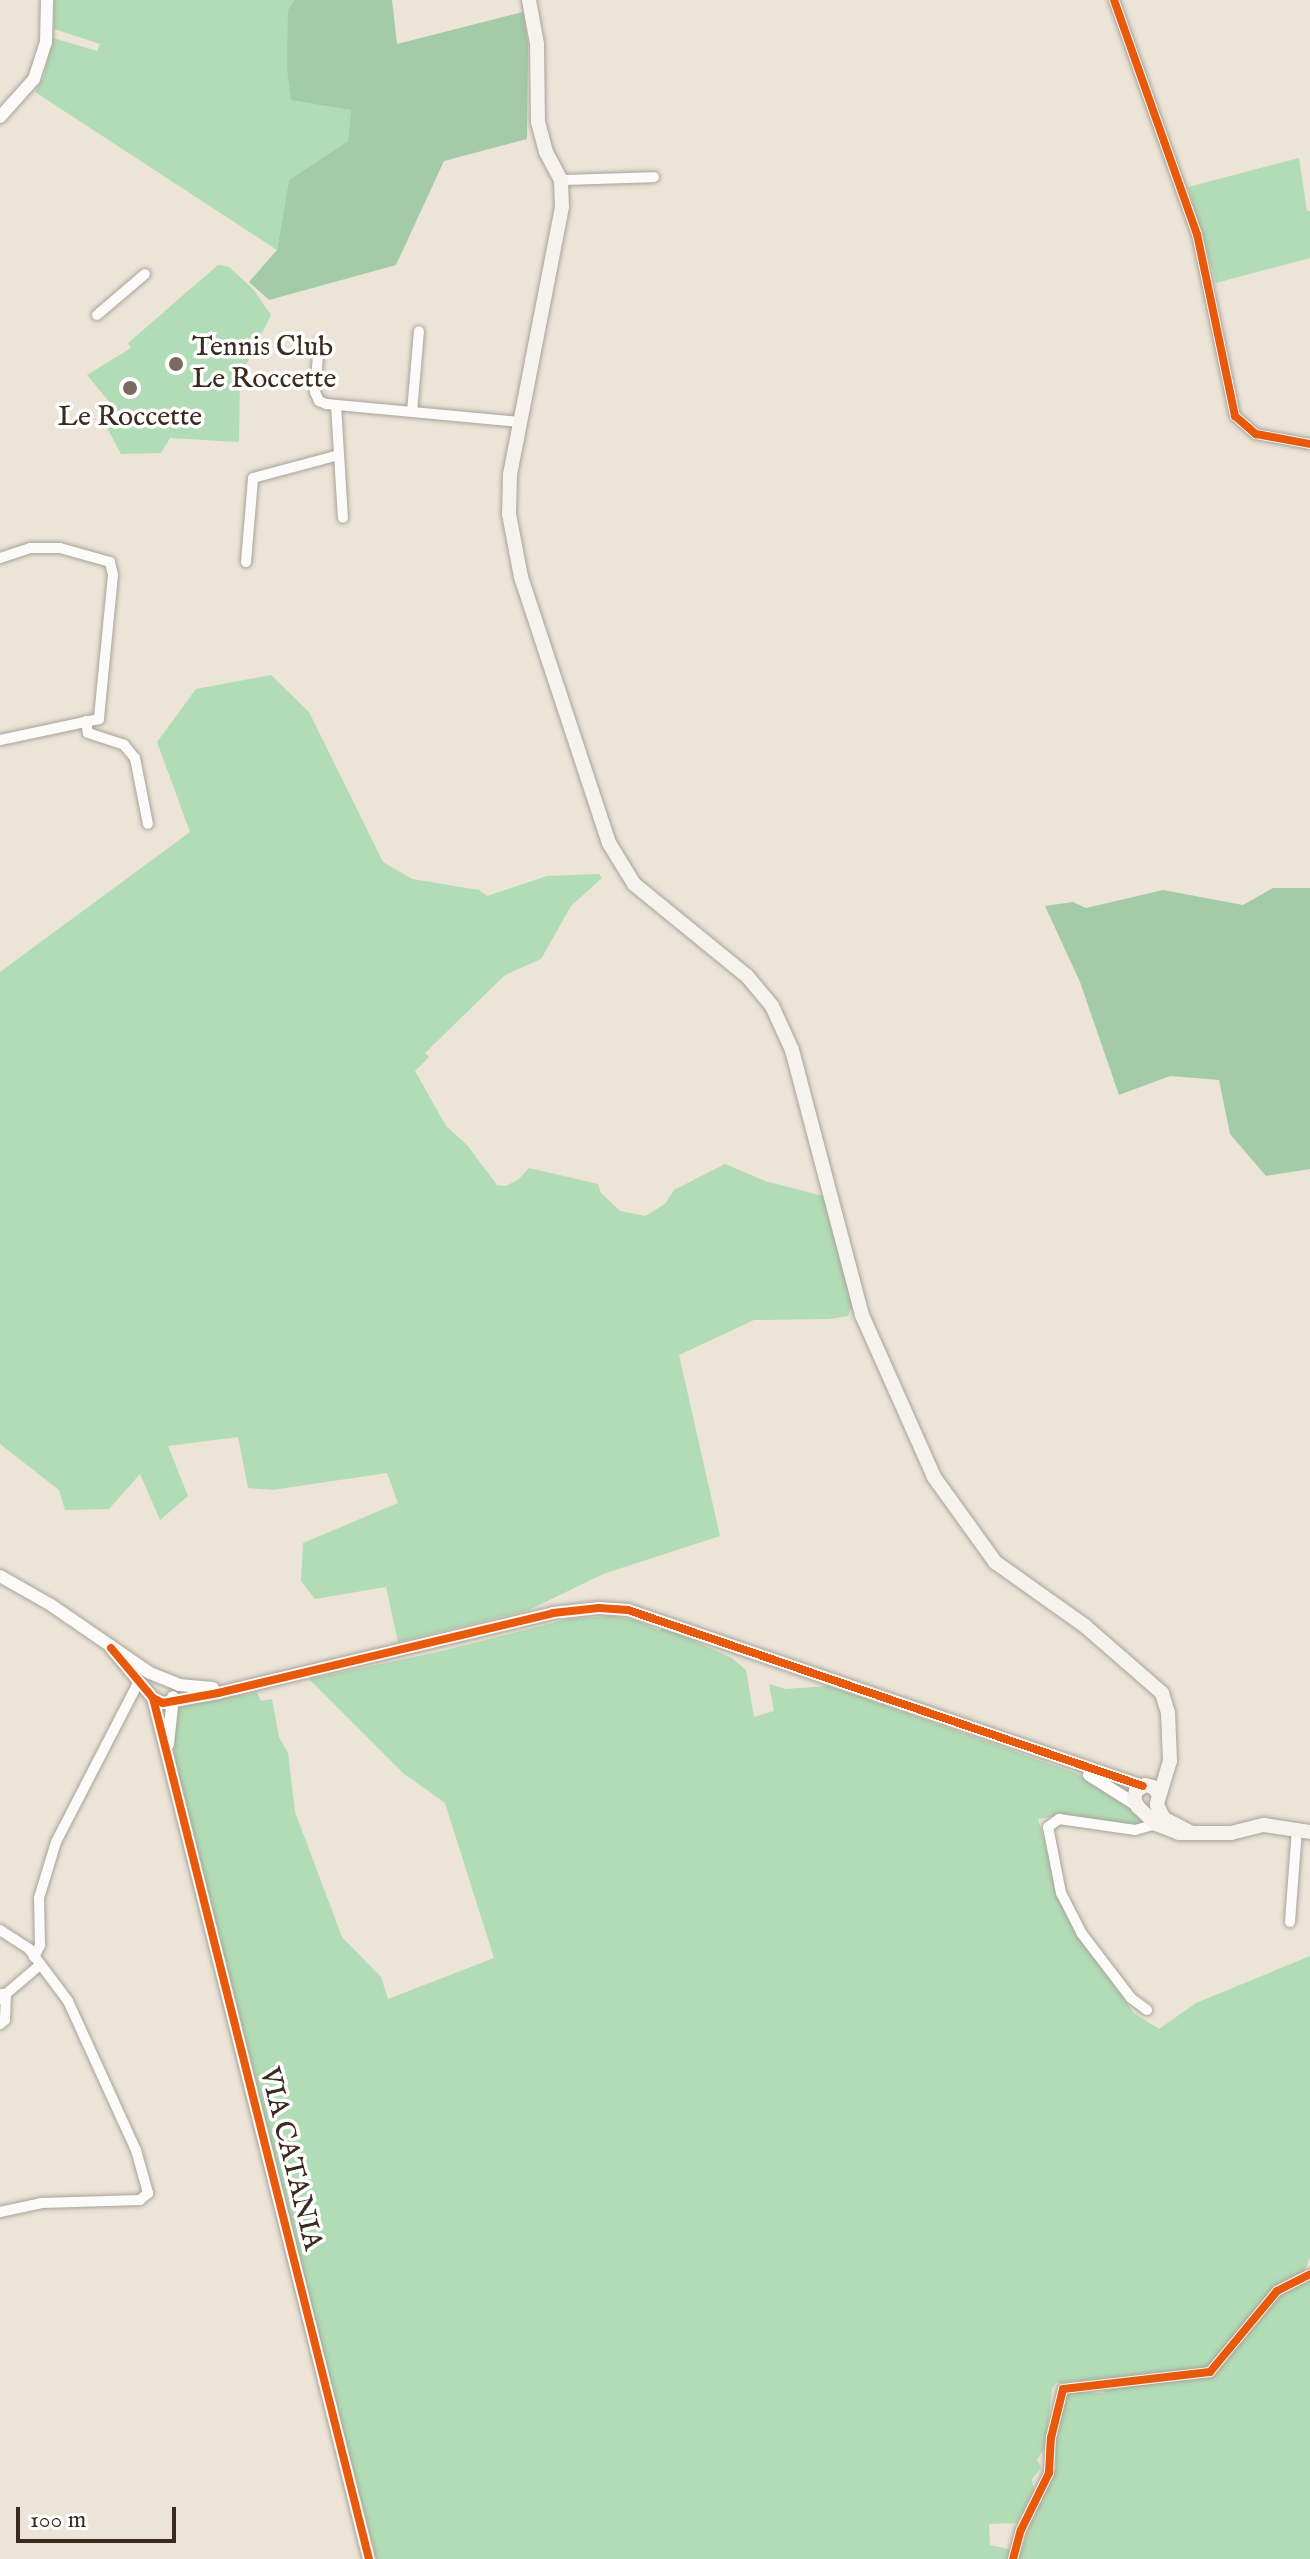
<!DOCTYPE html>
<style>
body{margin:0}
#map{position:relative;width:1310px;height:2559px;overflow:hidden;background:#ebe4d7;font-family:"IM FELL English",serif}
div>[style]{position:absolute}
[style*='--x']{left:calc(var(--x)*1px);top:calc(var(--y)*1px);width:calc(var(--w)*1px);rotate:calc(var(--a)*1deg)}
.green>*{inset:0;background:#b1dcb5}
.forest>*{inset:0;background:#a3cba8}
.roads{filter:drop-shadow(0 0 2px #a8a299) drop-shadow(0 0 2px #a8a299)}
.minor>*{height:10px;margin:-5px;padding:0 5px;transform-origin:5px;border-radius:5px;background:#fcfbf9}
.tertiary>*{height:12px;margin:-6px;padding:0 6px;transform-origin:6px;border-radius:6px;background:#fcfbf9}
.secondary>*{height:14px;margin:-7px;padding:0 7px;transform-origin:7px;border-radius:7px;background:#f6f2ee}
.cycleway>*{height:8px;margin:-4px;padding:0 4px;transform-origin:4px;border-radius:4px;background:#e8590c}
.dots>*{width:22px;height:22px;translate:-50% -50%;box-sizing:border-box;border:4px solid #fff;border-radius:50%}
span{translate:-50% -50%;white-space:nowrap;text-align:center;line-height:1.15;-webkit-text-stroke:7px #fff;paint-order:stroke}
.poi-label{font-size:28px;color:#3b2a1e}
.left{translate:0 -50%;text-align:left}
.street-label{font-size:28px;color:#3b2a1e}
.scale{position:absolute;left:16px;top:2507px;width:160px;height:36px;box-sizing:border-box;border:4px solid #3b2a1e;border-top:0;padding-left:10px;font-size:24px;line-height:28px;white-space:nowrap;color:#3b2a1e;-webkit-text-stroke:6px #fff;paint-order:stroke}
</style>
<div id="map">
<div class="green">
<i style="clip-path:polygon(54px 0,294px 0,288px 10px,290px 24px,351px 110px,348px 141px,289px 180px,277px 250px,35px 92px,44px 76px,53px 38px,97px 51px,100px 44px,54px 29px)"></i>
<i style="clip-path:polygon(1299px 158px,1307px 211px,1310px 211px,1310px 258px,1216px 283px,1188px 187px)"></i>
<i style="clip-path:polygon(218px 265px,229px 267px,253px 289px,271px 315px,240px 377px,239px 442px,170px 438px,161px 453px,121px 454px,106px 426px,121px 416px,87px 375px,131px 348px,128px 343px)"></i>
<i style="clip-path:polygon(271px 675px,309px 712px,383px 862px,412px 879px,479px 890px,487px 896px,547px 876px,599px 874px,602px 878px,571px 906px,541px 959px,505px 975px,425px 1053px,429px 1057px,415px 1071px,446px 1126px,467px 1145px,497px 1185px,506px 1186px,519px 1179px,529px 1168px,598px 1184px,601px 1193px,620px 1211px,645px 1216px,665px 1204px,674px 1190px,725px 1164px,765px 1181px,827px 1197px,853px 1304px,848px 1316px,829px 1319px,754px 1320px,679px 1355px,720px 1536px,603px 1574px,529px 1610px,398px 1642px,386px 1587px,315px 1599px,301px 1581px,303px 1543px,398px 1503px,387px 1473px,272px 1490px,248px 1488px,238px 1437px,168px 1446px,188px 1496px,160px 1520px,140px 1474px,109px 1509px,65px 1510px,59px 1490px,0 1444px,0 972px,190px 832px,157px 742px,196px 689px)"></i>
<i style="clip-path:polygon(611px 1616px,635px 1620px,658px 1630px,666px 1628px,732px 1658px,746px 1670px,754px 1717px,774px 1711px,769px 1684px,785px 1689px,829px 1686px,1073px 1772px,1096px 1783px,1151px 1822px,1133px 1827px,1062px 1815px,1038px 1819px,1060px 1896px,1080px 1939px,1134px 2013px,1159px 2029px,1196px 2003px,1310px 1956px,1310px 2257px,1305px 2270px,1274px 2286px,1210px 2366px,1200px 2371px,1056px 2383px,1052px 2389px,1045px 2447px,1037px 2460px,1041px 2468px,1032px 2479px,1034px 2491px,1017px 2523px,989px 2524px,990px 2545px,1012px 2550px,1009px 2559px,376px 2559px,179px 1783px,171px 1733px,176px 1708px,257px 1692px,261px 1701px,272px 1699px,279px 1737px,288px 1753px,295px 1812px,342px 1937px,381px 1977px,388px 1999px,494px 1958px,445px 1803px,403px 1773px,309px 1679px,438px 1652px,568px 1619px)"></i>
<i style="clip-path:polygon(1310px 2277px,1310px 2559px,1018px 2559px,1033px 2516px,1056px 2469px,1056px 2432px,1068px 2391px,1103px 2393px,1104px 2390px,1199px 2378px,1215px 2373px,1278px 2293px)"></i>
</div>
<div class="forest">
<i style="clip-path:polygon(294px 0,392px 0,397px 44px,523px 12px,528px 44px,527px 139px,444px 161px,396px 265px,269px 300px,249px 282px,277px 250px,289px 180px,348px 141px,351px 110px,291px 100px,287px 69px,288px 10px)"></i>
<i style="clip-path:polygon(1273px 888px,1310px 888px,1310px 1169px,1266px 1176px,1230px 1134px,1219px 1080px,1170px 1076px,1119px 1095px,1080px 982px,1045px 906px,1073px 902px,1086px 908px,1163px 890px,1243px 905px)"></i>
</div>
<div class="roads">
<div class="minor">
<i style="--x:1114;--y:0;--w:248;--a:70.5"></i>
<i style="--x:1197;--y:234;--w:186;--a:78.2"></i>
<i style="--x:1235;--y:416;--w:28;--a:41"></i>
<i style="--x:1256;--y:434;--w:55;--a:10.5"></i>
<i style="--x:561;--y:180;--w:93;--a:-1.8"></i>
<i style="--x:97;--y:315;--w:63;--a:-40.5"></i>
<i style="--x:319;--y:343;--w:49;--a:94.7"></i>
<i style="--x:315;--y:392;--w:10;--a:66"></i>
<i style="--x:319;--y:401;--w:8;--a:23"></i>
<i style="--x:326;--y:404;--w:195;--a:5.3"></i>
<i style="--x:336;--y:405;--w:113;--a:86.5"></i>
<i style="--x:412;--y:412;--w:81;--a:-85.1"></i>
<i style="--x:0;--y:558;--w:32;--a:-18"></i>
<i style="--x:30;--y:548;--w:30;--a:0"></i>
<i style="--x:60;--y:548;--w:52;--a:15.6"></i>
<i style="--x:110;--y:562;--w:13;--a:77"></i>
<i style="--x:113;--y:575;--w:145;--a:95.6"></i>
<i style="--x:99;--y:719;--w:101;--a:168"></i>
<i style="--x:246;--y:562;--w:84;--a:-85.2"></i>
<i style="--x:253;--y:478;--w:89;--a:-15"></i>
<i style="--x:86;--y:721;--w:12;--a:81"></i>
<i style="--x:88;--y:733;--w:38;--a:18"></i>
<i style="--x:124;--y:745;--w:17;--a:50"></i>
<i style="--x:135;--y:758;--w:67;--a:78.9"></i>
<i style="--x:1290;--y:1922;--w:93;--a:-85.7"></i>
<i style="--x:0;--y:1930;--w:35;--a:33"></i>
<i style="--x:29;--y:1949;--w:65;--a:53.1"></i>
<i style="--x:68;--y:2001;--w:164;--a:65.5"></i>
<i style="--x:136;--y:2150;--w:45;--a:74.4"></i>
<i style="--x:148;--y:2193;--w:11;--a:139"></i>
<i style="--x:140;--y:2200;--w:98;--a:178.2"></i>
<i style="--x:42;--y:2203;--w:43;--a:167.9"></i>
<i style="--x:34;--y:1957;--w:13;--a:-63"></i>
<i style="--x:40;--y:1945;--w:47;--a:-91.2"></i>
<i style="--x:39;--y:1898;--w:59;--a:-73.1"></i>
<i style="--x:56;--y:1842;--w:181;--a:-62.7"></i>
<i style="--x:0;--y:1999;--w:52;--a:-40.4"></i>
<i style="--x:1147;--y:2010;--w:20;--a:-143"></i>
<i style="--x:1131;--y:1998;--w:81;--a:-127.4"></i>
<i style="--x:1082;--y:1934;--w:46;--a:-117.1"></i>
<i style="--x:1061;--y:1893;--w:67;--a:-101.1"></i>
<i style="--x:1048;--y:1827;--w:14;--a:-36"></i>
<i style="--x:1059;--y:1819;--w:77;--a:8.2"></i>
<i style="--x:1135;--y:1830;--w:22;--a:-16"></i>
<i style="--x:0;--y:2024;--w:6;--a:-39"></i>
<i style="--x:5;--y:2020;--w:26;--a:-88"></i>
<i style="--x:6;--y:1994;--w:4;--a:180"></i>
<i style="--x:1013;--y:2559;--w:30;--a:-75"></i>
<i style="--x:1021;--y:2530;--w:64;--a:-63.8"></i>
<i style="--x:1049;--y:2473;--w:35;--a:-87"></i>
<i style="--x:1051;--y:2438;--w:50;--a:-76.2"></i>
<i style="--x:1063;--y:2389;--w:148;--a:-6.6"></i>
<i style="--x:1210;--y:2372;--w:105;--a:-50.4"></i>
<i style="--x:1277;--y:2291;--w:37;--a:-27"></i>
</div>
<div class="tertiary">
<i style="--x:0;--y:117;--w:51;--a:-48.2"></i>
<i style="--x:34;--y:79;--w:39;--a:-72"></i>
<i style="--x:46;--y:42;--w:42;--a:-88.6"></i>
<i style="--x:0;--y:1576;--w:59;--a:29.6"></i>
<i style="--x:51;--y:1605;--w:120;--a:34.5"></i>
<i style="--x:150;--y:1673;--w:31;--a:22"></i>
<i style="--x:179;--y:1685;--w:34;--a:5"></i>
<i style="--x:111;--y:1648;--w:65;--a:50"></i>
<i style="--x:153;--y:1698;--w:11;--a:27"></i>
<i style="--x:163;--y:1703;--w:56;--a:-10.3"></i>
<i style="--x:218;--y:1693;--w:344;--a:-13.4"></i>
<i style="--x:553;--y:1613;--w:46;--a:-6.2"></i>
<i style="--x:599;--y:1608;--w:29;--a:4"></i>
<i style="--x:628;--y:1610;--w:544;--a:18.87"></i>
<i style="--x:153;--y:1698;--w:888;--a:75.92"></i>
<i style="--x:168;--y:1744;--w:47;--a:-83.9"></i>
<i style="--x:1089;--y:1775;--w:58;--a:32.3"></i>
</div>
<div class="secondary">
<i style="--x:529;--y:0;--w:45;--a:79.7"></i>
<i style="--x:537;--y:44;--w:78;--a:89.3"></i>
<i style="--x:538;--y:122;--w:31;--a:75"></i>
<i style="--x:546;--y:152;--w:32;--a:62"></i>
<i style="--x:561;--y:180;--w:27;--a:88"></i>
<i style="--x:562;--y:207;--w:272;--a:101"></i>
<i style="--x:510;--y:474;--w:40;--a:91.4"></i>
<i style="--x:509;--y:514;--w:64;--a:79.2"></i>
<i style="--x:521;--y:577;--w:280;--a:71.7"></i>
<i style="--x:609;--y:843;--w:48;--a:58.6"></i>
<i style="--x:634;--y:884;--w:146;--a:39.2"></i>
<i style="--x:747;--y:976;--w:39;--a:50"></i>
<i style="--x:772;--y:1006;--w:48;--a:65.6"></i>
<i style="--x:792;--y:1050;--w:274;--a:75.2"></i>
<i style="--x:862;--y:1315;--w:177;--a:66"></i>
<i style="--x:934;--y:1477;--w:105;--a:54.3"></i>
<i style="--x:995;--y:1562;--w:110;--a:35.4"></i>
<i style="--x:1085;--y:1626;--w:102;--a:41"></i>
<i style="--x:1162;--y:1693;--w:21;--a:73"></i>
<i style="--x:1168;--y:1713;--w:48;--a:87.6"></i>
<i style="--x:1170;--y:1761;--w:39;--a:107"></i>
<i style="--x:1190;--y:1832;--w:29;--a:-153"></i>
<i style="--x:1164;--y:1819;--w:16;--a:-117"></i>
<i style="--x:1157;--y:1805;--w:11;--a:-80"></i>
<i style="--x:1159;--y:1794;--w:9;--a:-131"></i>
<i style="--x:1153;--y:1787;--w:8;--a:-166"></i>
<i style="--x:1145;--y:1785;--w:11;--a:146"></i>
<i style="--x:1136;--y:1791;--w:8;--a:104"></i>
<i style="--x:1134;--y:1799;--w:9;--a:63"></i>
<i style="--x:1138;--y:1807;--w:25;--a:43"></i>
<i style="--x:1156;--y:1824;--w:25;--a:21"></i>
<i style="--x:1179;--y:1833;--w:52;--a:0"></i>
<i style="--x:1231;--y:1833;--w:34;--a:-14"></i>
<i style="--x:1264;--y:1825;--w:47;--a:8.7"></i>
</div>
</div>
<div class="cycleway">
<i style="--x:1114;--y:0;--w:248;--a:70.5"></i>
<i style="--x:1197;--y:234;--w:186;--a:78.2"></i>
<i style="--x:1235;--y:416;--w:28;--a:41"></i>
<i style="--x:1256;--y:434;--w:55;--a:10.5"></i>
<i style="--x:111;--y:1648;--w:65;--a:50"></i>
<i style="--x:153;--y:1698;--w:11;--a:27"></i>
<i style="--x:163;--y:1703;--w:56;--a:-10.3"></i>
<i style="--x:218;--y:1693;--w:344;--a:-13.4"></i>
<i style="--x:553;--y:1613;--w:46;--a:-6.2"></i>
<i style="--x:599;--y:1608;--w:29;--a:4"></i>
<i style="--x:628;--y:1610;--w:544;--a:18.87"></i>
<i style="--x:153;--y:1698;--w:888;--a:75.92"></i>
<i style="--x:1013;--y:2559;--w:30;--a:-75"></i>
<i style="--x:1021;--y:2530;--w:64;--a:-63.8"></i>
<i style="--x:1049;--y:2473;--w:35;--a:-87"></i>
<i style="--x:1051;--y:2438;--w:50;--a:-76.2"></i>
<i style="--x:1063;--y:2389;--w:148;--a:-6.6"></i>
<i style="--x:1210;--y:2372;--w:105;--a:-50.4"></i>
<i style="--x:1277;--y:2291;--w:37;--a:-27"></i>
</div>
<div class="dots">
<i style="left:176px;top:364px;background:#796b5f"></i>
<i style="left:130px;top:388px;background:#796b5f"></i>
</div>
<div class="poi-label">
<span class="left" style="left:192px;top:364px">Tennis Club<br>Le Roccette</span>
<span style="left:130px;top:418px">Le Roccette</span>
</div>
<div class="street-label">
<span style="left:290px;top:2159px;rotate:76deg">VIA CATANIA</span>
</div>
<div class="scale">100 m</div>
</div>
